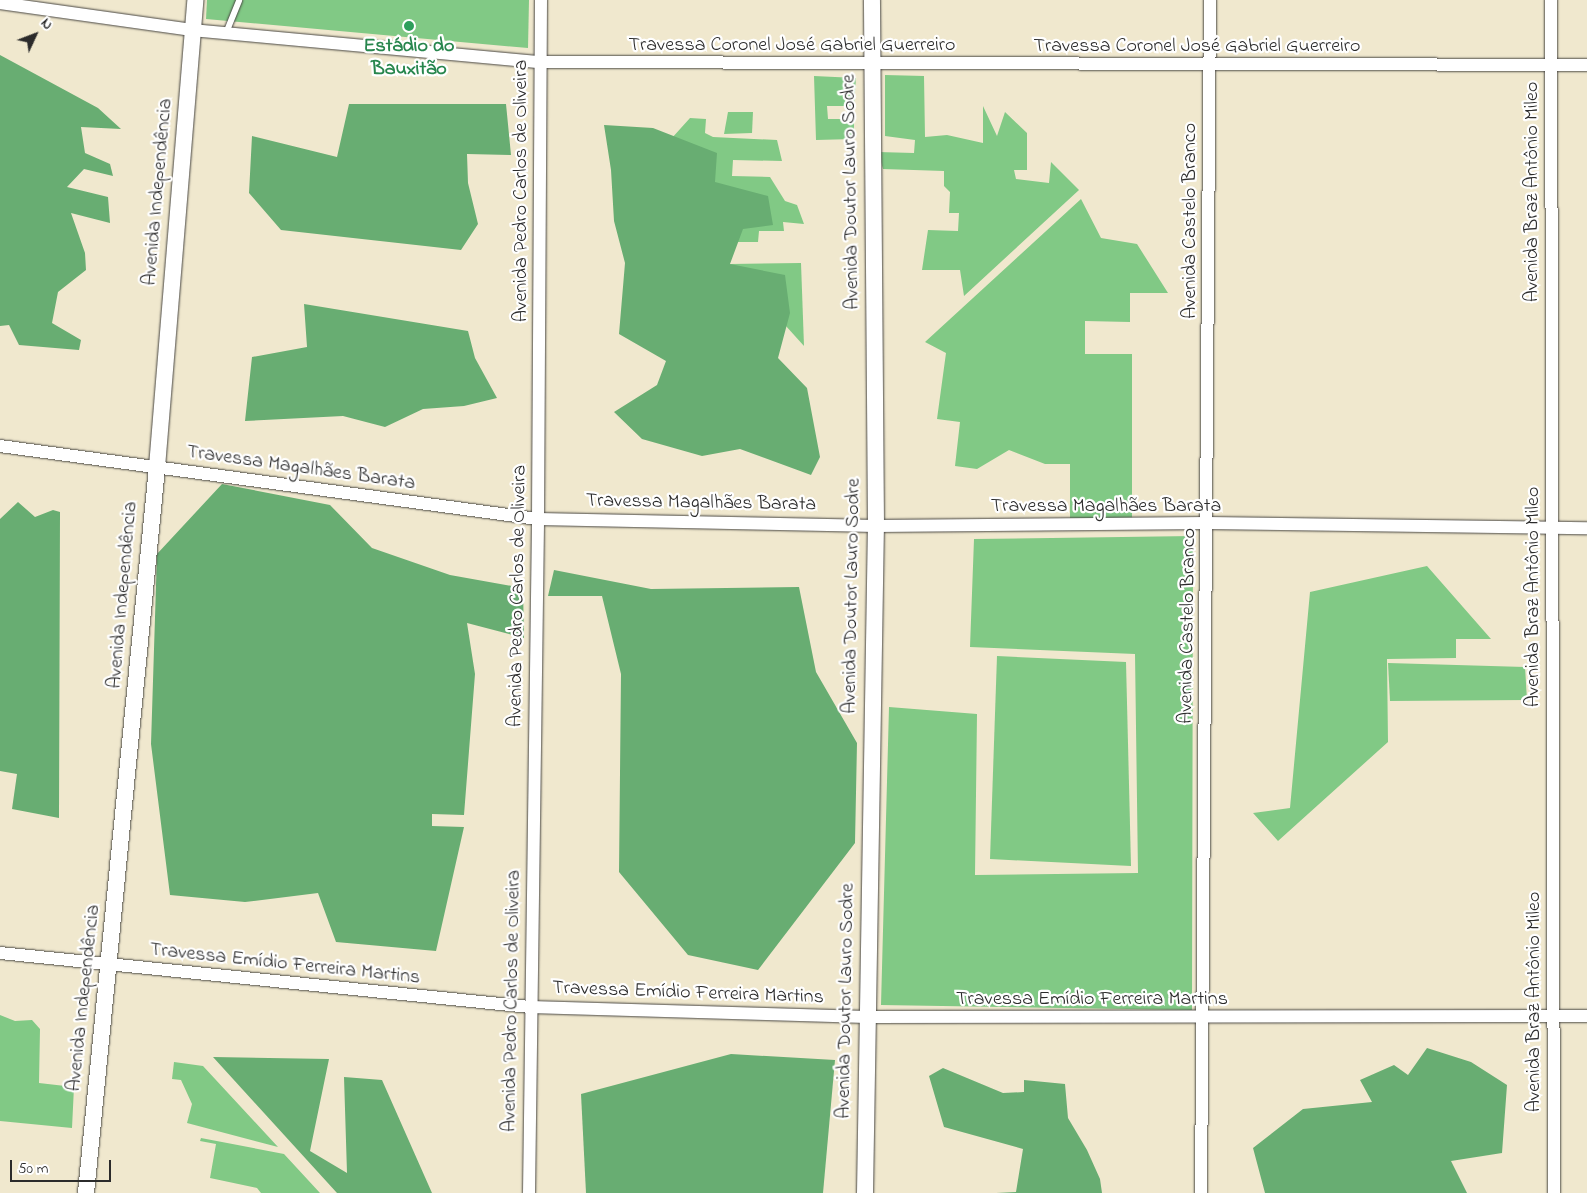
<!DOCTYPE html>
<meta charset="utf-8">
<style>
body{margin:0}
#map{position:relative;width:1587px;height:1193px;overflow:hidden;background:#f0e8ce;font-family:"Indie Flower",sans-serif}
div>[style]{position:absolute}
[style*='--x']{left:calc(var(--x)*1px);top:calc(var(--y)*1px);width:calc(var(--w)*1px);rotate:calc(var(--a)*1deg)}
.green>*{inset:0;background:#81c985}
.forest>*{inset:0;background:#68ad72}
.roads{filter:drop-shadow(0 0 1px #494743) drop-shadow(0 0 1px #494743)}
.service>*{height:6px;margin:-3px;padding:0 3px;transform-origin:3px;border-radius:3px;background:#fff}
.minor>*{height:12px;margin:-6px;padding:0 6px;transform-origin:6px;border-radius:6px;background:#fff}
.tertiary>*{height:16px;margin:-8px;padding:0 8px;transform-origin:8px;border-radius:8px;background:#fff}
.dots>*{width:14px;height:14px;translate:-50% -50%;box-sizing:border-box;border:2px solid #fff;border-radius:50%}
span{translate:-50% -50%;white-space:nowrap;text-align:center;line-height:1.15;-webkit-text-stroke:4.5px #fff;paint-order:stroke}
.street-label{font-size:20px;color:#2b2b2b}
.leisure-label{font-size:20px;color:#27864d;font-weight:700}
.north{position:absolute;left:10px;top:10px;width:50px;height:50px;-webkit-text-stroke:4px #fff;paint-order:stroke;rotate:47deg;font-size:14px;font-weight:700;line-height:20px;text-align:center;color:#2b2b2b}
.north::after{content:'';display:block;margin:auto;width:18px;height:22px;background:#2b2b2b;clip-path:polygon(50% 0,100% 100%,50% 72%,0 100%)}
.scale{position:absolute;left:10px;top:1160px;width:101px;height:22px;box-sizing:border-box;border:2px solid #2b2b2b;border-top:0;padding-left:6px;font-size:15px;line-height:18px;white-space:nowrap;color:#2b2b2b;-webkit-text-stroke:4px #fff;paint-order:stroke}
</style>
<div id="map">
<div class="green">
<i style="clip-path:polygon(207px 0,529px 0,528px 48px,206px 19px)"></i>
<i style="clip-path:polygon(885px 75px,924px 76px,925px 137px,947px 135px,983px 143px,983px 106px,997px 136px,1005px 112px,1027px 133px,1027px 170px,1014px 170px,1016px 179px,1049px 183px,1051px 162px,1079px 190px,964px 296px,960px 270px,922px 270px,928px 230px,958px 231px,959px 213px,949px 213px,950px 192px,944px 186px,944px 171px,883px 169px,878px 152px,914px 153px,915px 140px,885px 136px)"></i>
<i style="clip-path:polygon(814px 76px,856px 78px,854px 106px,827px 106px,828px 119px,854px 119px,854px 139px,816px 140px)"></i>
<i style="clip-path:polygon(728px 112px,753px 112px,752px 133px,724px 134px)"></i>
<i style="clip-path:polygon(690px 118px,706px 119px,705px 133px,713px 137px,777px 140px,782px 161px,733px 160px,732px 176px,770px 177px,785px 201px,797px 205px,804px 224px,783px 222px,784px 231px,759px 231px,758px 242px,709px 242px,643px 170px)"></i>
<i style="clip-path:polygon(1081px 199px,1101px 238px,1137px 244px,1168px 293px,1130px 293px,1130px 322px,1085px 321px,1085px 354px,1132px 354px,1132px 518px,1070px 518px,1070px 464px,1045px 464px,1009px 450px,977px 469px,955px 466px,960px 422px,937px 419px,946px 353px,925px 342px)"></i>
<i style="clip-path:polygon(801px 263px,804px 346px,730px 264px)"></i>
<i style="clip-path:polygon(1193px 536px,1192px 1010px,881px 1005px,889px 707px,977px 714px,975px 875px,1138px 873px,1135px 654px,970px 647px,974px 539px)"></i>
<i style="clip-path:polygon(1427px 566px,1491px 639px,1456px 639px,1456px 658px,1387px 659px,1388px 742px,1278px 841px,1253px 813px,1290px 808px,1310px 592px)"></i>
<i style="clip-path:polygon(997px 656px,1126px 662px,1131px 866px,990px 859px)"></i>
<i style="clip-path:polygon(1388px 663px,1525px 667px,1527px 700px,1390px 701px)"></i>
<i style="clip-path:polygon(0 1015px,15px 1021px,32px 1020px,40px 1029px,39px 1083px,74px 1087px,72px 1128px,0 1121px)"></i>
<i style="clip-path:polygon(174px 1062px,203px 1066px,278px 1147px,187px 1123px,192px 1104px,181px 1080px,172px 1079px)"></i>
<i style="clip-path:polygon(201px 1138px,284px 1154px,320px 1193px,261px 1193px,257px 1188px,210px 1178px,216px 1144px,200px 1141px)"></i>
</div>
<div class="forest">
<i style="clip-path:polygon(0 55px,98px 108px,121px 129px,81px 127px,85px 153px,110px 164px,113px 176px,84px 169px,67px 187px,108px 197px,110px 223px,71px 213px,85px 253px,86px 270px,58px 292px,52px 323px,81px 340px,79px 350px,19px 345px,9px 325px,0 326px)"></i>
<i style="clip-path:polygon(349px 104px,506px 104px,511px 155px,467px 154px,468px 183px,478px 224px,461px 250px,281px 230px,249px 193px,252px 136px,337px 157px)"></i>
<i style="clip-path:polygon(604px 125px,653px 128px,717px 153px,715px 182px,768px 196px,773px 225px,743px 229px,730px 264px,785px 275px,790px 313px,778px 358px,807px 388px,820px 457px,811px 475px,740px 449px,702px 456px,642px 439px,614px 412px,657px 385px,666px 361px,619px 334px,625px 263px,614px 221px,611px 170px)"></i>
<i style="clip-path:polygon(304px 304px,468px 331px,475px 358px,497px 398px,464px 406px,423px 409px,385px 427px,343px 416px,245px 421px,252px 357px,307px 347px)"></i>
<i style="clip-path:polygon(222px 484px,330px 505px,372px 548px,450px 575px,523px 588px,524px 638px,467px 623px,475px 674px,464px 815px,432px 814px,432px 826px,464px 827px,436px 951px,336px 942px,318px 893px,245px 902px,170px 895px,151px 744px,157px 554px)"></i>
<i style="clip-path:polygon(18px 502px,35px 517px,53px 510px,60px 512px,59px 818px,12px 809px,17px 774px,0 771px,0 519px)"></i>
<i style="clip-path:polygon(554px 570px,651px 589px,799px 587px,816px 672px,857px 743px,855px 843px,758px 970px,688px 955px,619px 872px,621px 674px,602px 596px,548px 596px)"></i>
<i style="clip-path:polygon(1427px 1048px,1471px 1062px,1507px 1085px,1502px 1153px,1451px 1161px,1467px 1193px,1265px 1193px,1253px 1148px,1303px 1109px,1372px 1102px,1360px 1080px,1394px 1065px,1408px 1075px)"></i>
<i style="clip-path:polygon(731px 1054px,835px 1060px,823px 1193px,586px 1193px,581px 1094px)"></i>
<i style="clip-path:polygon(213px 1057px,329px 1059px,310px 1151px,347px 1173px,344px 1077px,382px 1080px,432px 1193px,337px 1193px)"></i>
<i style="clip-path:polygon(943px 1068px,1003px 1093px,1024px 1092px,1024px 1080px,1065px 1084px,1068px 1118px,1087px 1150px,1100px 1179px,1102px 1193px,996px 1193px,1016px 1192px,1023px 1149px,944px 1127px,929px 1076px)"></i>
</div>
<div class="roads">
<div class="service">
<i style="--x:226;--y:33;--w:35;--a:-68"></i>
</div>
<div class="minor">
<i style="--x:1551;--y:0;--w:1193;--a:89.86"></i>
<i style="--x:0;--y:3;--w:194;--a:8"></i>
<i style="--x:192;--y:30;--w:349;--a:5.3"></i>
<i style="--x:540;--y:62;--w:1047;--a:0.16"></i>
<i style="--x:0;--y:446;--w:543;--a:7.73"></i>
<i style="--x:538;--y:519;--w:338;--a:1.2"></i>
<i style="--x:876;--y:526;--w:332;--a:-0.5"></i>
<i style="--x:1208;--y:523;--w:379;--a:0.8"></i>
<i style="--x:0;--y:953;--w:533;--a:5.82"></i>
<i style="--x:530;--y:1007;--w:337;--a:1.7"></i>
<i style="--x:867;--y:1017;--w:720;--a:-0.08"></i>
<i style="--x:529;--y:1193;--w:674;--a:-89.23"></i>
<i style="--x:538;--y:519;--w:519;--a:-89.67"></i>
<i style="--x:1201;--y:1193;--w:1193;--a:-89.57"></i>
</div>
<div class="tertiary">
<i style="--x:86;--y:1193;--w:729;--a:-84.41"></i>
<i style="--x:157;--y:467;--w:469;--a:-85.3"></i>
<i style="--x:865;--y:1193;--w:667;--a:-89.06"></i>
<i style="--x:876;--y:526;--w:526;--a:-90.44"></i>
</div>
</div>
<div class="dots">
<i style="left:409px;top:26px;background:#2e9e5b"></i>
</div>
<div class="street-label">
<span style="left:792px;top:45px">Travessa Coronel José Gabriel Guerreiro</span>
<span style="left:1197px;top:46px">Travessa Coronel José Gabriel Guerreiro</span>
<span style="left:521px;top:191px;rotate:-90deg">Avenida Pedro Carlos de Oliveira</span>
<span style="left:158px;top:192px;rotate:-85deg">Avenida Independência</span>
<span style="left:851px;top:192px;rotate:-91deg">Avenida Doutor Lauro Sodre</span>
<span style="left:1532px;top:192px;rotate:-90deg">Avenida Braz Antônio Mileo</span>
<span style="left:1190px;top:221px;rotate:-90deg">Avenida Castelo Branco</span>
<span style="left:301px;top:468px;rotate:8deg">Travessa Magalhães Barata</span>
<span style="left:701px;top:503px;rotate:1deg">Travessa Magalhães Barata</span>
<span style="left:1106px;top:506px">Travessa Magalhães Barata</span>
<span style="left:123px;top:595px;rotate:-85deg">Avenida Independência</span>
<span style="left:518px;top:596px;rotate:-89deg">Avenida Pedro Carlos de Oliveira</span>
<span style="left:852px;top:596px;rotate:-89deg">Avenida Doutor Lauro Sodre</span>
<span style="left:1533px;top:597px;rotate:-90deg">Avenida Braz Antônio Mileo</span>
<span style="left:1188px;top:626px;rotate:-89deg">Avenida Castelo Branco</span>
<span style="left:285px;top:964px;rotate:6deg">Travessa Emídio Ferreira Martins</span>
<span style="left:688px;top:993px;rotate:2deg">Travessa Emídio Ferreira Martins</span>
<span style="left:84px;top:998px;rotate:-84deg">Avenida Independência</span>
<span style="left:1092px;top:999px">Travessa Emídio Ferreira Martins</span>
<span style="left:512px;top:1001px;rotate:-89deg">Avenida Pedro Carlos de Oliveira</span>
<span style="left:846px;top:1001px;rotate:-89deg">Avenida Doutor Lauro Sodre</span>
<span style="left:1534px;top:1002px;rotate:-90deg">Avenida Braz Antônio Mileo</span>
</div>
<div class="leisure-label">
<span style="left:409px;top:58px">Estádio do<br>Bauxitão</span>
</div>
<div class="north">N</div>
<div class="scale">50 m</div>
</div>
